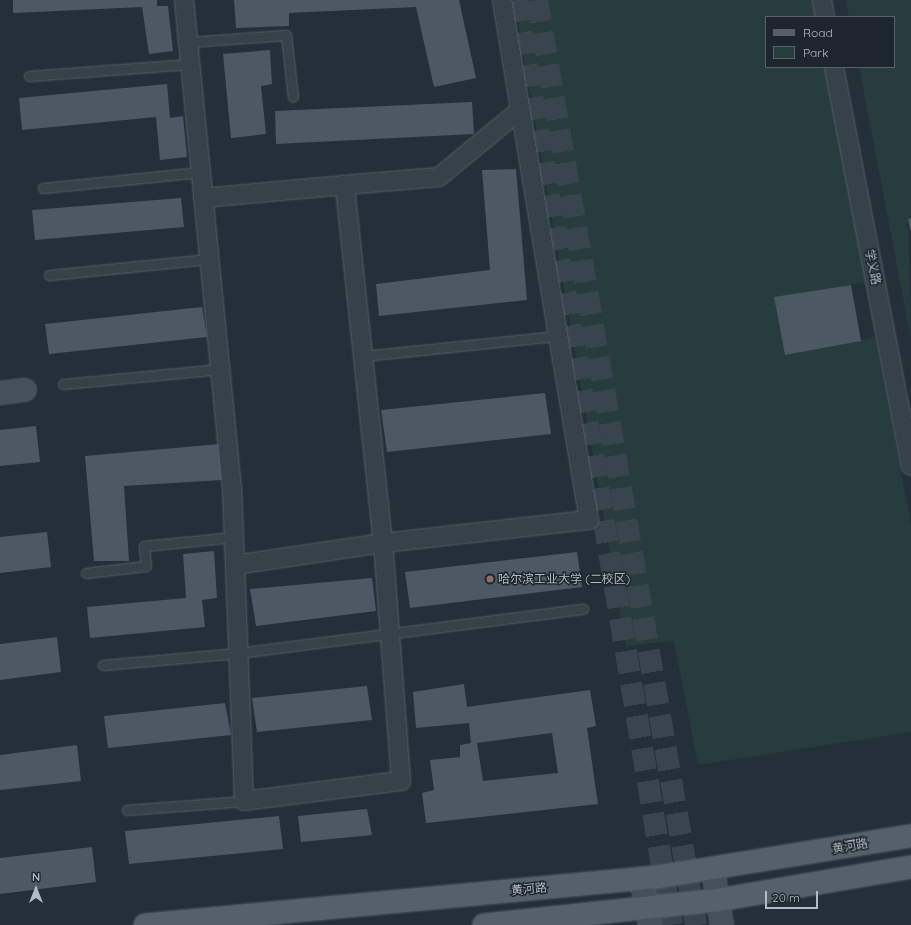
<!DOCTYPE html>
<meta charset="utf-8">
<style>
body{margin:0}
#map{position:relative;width:911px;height:925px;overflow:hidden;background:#242f3a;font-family:Quicksand,"Noto Sans SC",sans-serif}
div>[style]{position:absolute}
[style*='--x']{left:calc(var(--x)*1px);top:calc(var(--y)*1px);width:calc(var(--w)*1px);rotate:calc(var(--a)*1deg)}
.green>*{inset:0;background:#273c3c}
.building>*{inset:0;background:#4d5865}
.secondary-tunnel>*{height:22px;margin-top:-11px;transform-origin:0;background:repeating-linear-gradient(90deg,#39444f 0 22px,transparent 0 33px)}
.roads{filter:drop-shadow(0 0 1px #565f68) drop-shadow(0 0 1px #565f68)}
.lane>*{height:9px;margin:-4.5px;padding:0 4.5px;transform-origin:4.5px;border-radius:4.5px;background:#37414a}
.street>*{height:18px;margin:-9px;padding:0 9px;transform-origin:9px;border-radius:9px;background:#37414a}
.secondary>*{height:22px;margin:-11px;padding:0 11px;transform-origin:11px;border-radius:11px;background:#46505d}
.primary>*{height:22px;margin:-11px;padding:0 11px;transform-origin:11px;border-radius:11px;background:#56606a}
.dots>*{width:11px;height:11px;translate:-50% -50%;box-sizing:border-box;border:2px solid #1d262f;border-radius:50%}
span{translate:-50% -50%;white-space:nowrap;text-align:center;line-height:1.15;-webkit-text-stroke:3px #1d262f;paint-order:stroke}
.street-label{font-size:12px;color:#b3bcc6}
.poi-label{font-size:12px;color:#b3bcc6}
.left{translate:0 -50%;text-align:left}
.legend{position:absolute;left:765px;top:16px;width:130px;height:52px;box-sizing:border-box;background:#1d262f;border:1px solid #59626b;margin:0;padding:5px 7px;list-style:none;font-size:12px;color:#b3bcc6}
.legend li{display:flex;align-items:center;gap:8px;height:20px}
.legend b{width:20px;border:1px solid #59626b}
.north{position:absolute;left:16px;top:869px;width:40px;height:40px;-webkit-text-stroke:3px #1d262f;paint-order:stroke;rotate:0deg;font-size:11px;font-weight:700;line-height:16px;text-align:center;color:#b3bcc6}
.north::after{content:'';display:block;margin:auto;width:14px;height:18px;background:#b3bcc6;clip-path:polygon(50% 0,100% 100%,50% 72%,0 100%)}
.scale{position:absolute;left:765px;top:891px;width:53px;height:18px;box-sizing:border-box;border:2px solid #b3bcc6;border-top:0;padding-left:5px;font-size:12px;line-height:14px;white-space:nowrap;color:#b3bcc6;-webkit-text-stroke:3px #1d262f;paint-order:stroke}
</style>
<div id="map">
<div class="green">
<i style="clip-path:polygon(514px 0,815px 0,818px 17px,766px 17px,766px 67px,827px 67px,866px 282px,774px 298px,785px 355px,875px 337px,911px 524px,911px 732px,698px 765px,674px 641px,626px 646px)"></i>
<i style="clip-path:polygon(846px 0,911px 0,911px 218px,908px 219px,911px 340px,859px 67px,894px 67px,894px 17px,849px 17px)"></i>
</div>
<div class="building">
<i style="clip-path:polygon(13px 0,157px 0,157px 6px,168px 6px,173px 51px,149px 54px,142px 7px,13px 13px)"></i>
<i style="clip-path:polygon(234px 0,459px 0,476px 78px,434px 87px,416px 7px,289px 13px,289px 26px,236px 28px)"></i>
<i style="clip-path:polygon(270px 50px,272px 84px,261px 86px,266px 134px,231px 138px,223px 54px)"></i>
<i style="clip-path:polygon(167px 84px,170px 118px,183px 116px,187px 157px,160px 160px,156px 117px,22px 130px,19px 98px)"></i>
<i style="clip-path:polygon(472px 102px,474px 134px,276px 144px,275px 111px)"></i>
<i style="clip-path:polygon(516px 169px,527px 300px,379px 316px,376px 284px,490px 270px,482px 170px)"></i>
<i style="clip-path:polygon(181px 198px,184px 227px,35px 240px,32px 210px)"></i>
<i style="clip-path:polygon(911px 218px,911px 230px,910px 230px,908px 219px)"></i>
<i style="clip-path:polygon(851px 285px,861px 341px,785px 355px,774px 297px)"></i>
<i style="clip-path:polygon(202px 307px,207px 337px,49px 354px,45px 324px)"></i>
<i style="clip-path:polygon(545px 393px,551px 434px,387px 452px,381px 410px)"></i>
<i style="clip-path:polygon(36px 426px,40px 462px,0 466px,0 430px)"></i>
<i style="clip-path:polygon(220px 444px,222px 480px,124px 486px,129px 561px,94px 561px,85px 456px)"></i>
<i style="clip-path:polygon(47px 532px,51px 567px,0 573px,0 537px)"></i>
<i style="clip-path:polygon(214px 551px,217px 598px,202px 600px,205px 627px,90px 638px,87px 607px,186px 598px,183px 554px)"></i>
<i style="clip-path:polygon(577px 552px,582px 587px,410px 608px,405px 572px)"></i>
<i style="clip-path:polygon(372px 578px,376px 611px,256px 626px,250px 589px)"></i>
<i style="clip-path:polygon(57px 637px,61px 672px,0 680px,0 644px)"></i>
<i style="clip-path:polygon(evenodd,464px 684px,467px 707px,590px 690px,596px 726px,587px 728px,598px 804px,426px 823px,422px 793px,434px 790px,430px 760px,460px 757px,460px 745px,471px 743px,469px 723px,416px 728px,413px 692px,464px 684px,552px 733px,558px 773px,483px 781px,477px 743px,552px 733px)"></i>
<i style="clip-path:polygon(367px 686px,372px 720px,257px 732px,252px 698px)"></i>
<i style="clip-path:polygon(225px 703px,231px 735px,108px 748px,104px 716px)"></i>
<i style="clip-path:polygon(77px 745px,81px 781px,0 790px,0 755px)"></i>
<i style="clip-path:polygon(367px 809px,372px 835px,301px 842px,298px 816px)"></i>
<i style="clip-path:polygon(279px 816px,283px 849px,129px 864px,125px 831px)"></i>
<i style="clip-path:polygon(92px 847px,96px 882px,0 894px,0 858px)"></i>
</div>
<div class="secondary-tunnel">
<i style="--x:516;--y:0;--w:938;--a:80.43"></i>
<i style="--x:537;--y:0;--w:939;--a:80.25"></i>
</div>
<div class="roads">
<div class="lane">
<i style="--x:188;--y:42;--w:98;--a:-4.1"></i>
<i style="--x:286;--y:35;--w:62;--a:83.6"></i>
<i style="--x:29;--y:76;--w:161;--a:-4.3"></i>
<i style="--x:43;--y:188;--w:159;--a:-5.8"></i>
<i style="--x:49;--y:275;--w:161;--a:-5.7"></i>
<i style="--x:363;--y:356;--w:196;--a:-5.9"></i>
<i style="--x:63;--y:384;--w:159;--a:-5.4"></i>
<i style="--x:86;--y:573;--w:60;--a:-6.7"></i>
<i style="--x:146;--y:566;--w:20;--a:-96"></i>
<i style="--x:144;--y:546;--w:90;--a:-5.7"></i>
<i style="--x:103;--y:665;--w:136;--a:-5.1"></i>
<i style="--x:238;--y:653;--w:348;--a:-7.3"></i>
<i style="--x:127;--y:810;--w:117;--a:-4.4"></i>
</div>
<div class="street">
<i style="--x:184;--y:0;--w:489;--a:84.4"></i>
<i style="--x:232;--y:487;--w:314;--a:87.8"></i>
<i style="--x:244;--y:801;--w:158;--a:-7.3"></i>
<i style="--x:401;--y:781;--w:239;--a:-94.3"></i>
<i style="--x:383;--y:543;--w:360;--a:-96.1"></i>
<i style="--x:345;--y:185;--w:143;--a:174.8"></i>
<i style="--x:822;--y:0;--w:17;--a:80"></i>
<i style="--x:834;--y:67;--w:406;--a:79.1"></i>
<i style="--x:345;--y:185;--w:94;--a:-4.9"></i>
<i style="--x:439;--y:177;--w:105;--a:-39.6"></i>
<i style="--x:235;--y:565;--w:150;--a:-8.5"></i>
<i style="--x:383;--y:543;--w:207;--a:-6.4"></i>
<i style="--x:589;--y:520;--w:527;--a:-99.5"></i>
</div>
<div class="secondary">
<i style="--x:0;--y:393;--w:25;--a:-7"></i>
<i style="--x:713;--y:870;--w:56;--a:80.7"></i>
<i style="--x:641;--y:878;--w:48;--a:79.2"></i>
</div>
<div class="primary">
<i style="--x:145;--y:925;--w:514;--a:-5.36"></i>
<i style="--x:657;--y:877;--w:257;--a:-9.2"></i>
<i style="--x:484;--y:925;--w:235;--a:-6.1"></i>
<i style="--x:718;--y:900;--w:196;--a:-9.7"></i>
</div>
</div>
<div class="dots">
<i style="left:490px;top:579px;background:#8d6e63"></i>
</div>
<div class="street-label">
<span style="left:873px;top:267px;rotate:79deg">学义路</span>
<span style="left:850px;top:846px;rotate:-10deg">黄河路</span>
<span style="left:529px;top:889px;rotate:-5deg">黄河路</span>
</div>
<div class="poi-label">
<span class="left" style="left:498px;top:579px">哈尔滨工业大学 (二校区)</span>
</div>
<ul class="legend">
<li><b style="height:5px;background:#56606a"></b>Road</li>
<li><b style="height:11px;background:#273c3c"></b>Park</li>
</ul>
<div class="north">N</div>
<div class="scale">20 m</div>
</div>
